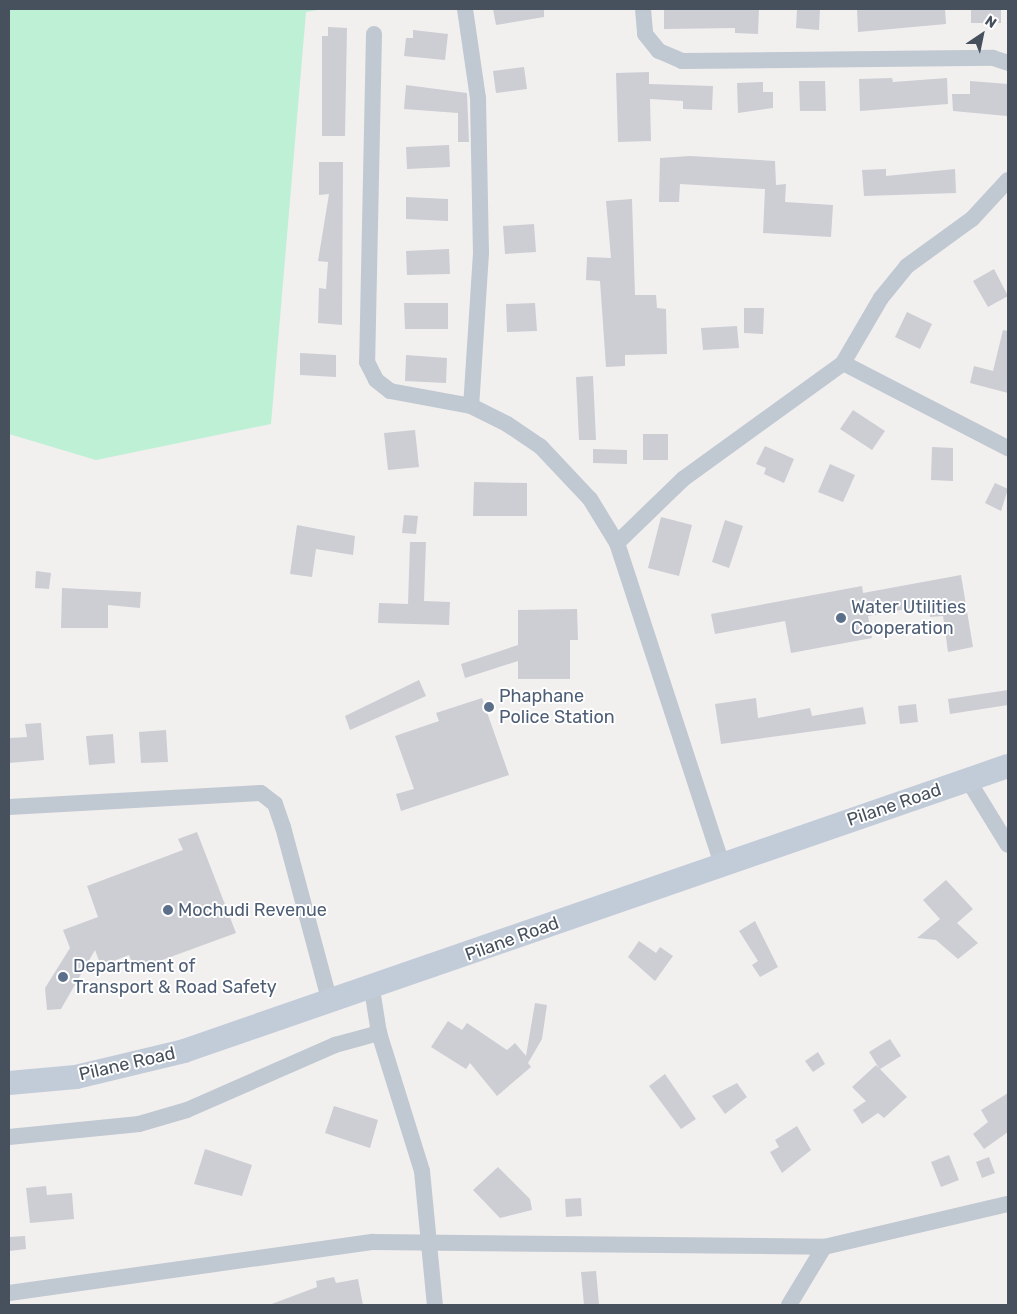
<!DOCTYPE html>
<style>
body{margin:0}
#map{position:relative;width:1017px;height:1314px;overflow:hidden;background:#f2efef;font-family:Rubik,sans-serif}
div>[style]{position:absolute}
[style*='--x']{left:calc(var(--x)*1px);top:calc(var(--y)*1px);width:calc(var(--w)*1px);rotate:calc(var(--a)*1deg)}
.green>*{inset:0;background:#bdf0d5}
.building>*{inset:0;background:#ccced4}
.street>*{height:16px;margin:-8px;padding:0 8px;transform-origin:8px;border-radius:8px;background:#c0c8d1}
.secondary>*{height:24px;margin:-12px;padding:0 12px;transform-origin:12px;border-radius:12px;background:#c2cbd8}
.dots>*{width:14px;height:14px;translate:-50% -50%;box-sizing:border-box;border:2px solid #fff;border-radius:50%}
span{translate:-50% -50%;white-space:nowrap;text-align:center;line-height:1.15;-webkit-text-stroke:4px #fff;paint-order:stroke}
.service-label{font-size:18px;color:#4e5e75}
.left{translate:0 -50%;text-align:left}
.street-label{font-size:18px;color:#47515d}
.frame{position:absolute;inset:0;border:10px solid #47515d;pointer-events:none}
.north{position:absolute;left:957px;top:10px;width:50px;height:50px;-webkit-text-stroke:4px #fff;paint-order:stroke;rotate:34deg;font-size:14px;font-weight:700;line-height:20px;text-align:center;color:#47515d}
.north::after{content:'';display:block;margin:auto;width:18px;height:22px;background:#47515d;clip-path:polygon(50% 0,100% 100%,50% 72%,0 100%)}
</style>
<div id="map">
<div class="green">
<i style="clip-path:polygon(9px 9px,324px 9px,306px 12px,271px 424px,96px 460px,9px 434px)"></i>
</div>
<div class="building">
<i style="clip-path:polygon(493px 9px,544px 9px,544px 17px,496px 25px)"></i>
<i style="clip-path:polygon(664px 9px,759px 9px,758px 34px,735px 33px,735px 28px,664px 29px)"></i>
<i style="clip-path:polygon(797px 9px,820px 9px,819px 30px,796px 28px)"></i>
<i style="clip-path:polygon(857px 9px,945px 9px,946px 24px,858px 32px)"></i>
<i style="clip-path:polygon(971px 9px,1001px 9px,1001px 23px,971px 23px)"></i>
<i style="clip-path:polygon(328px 27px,347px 28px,345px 136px,322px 136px,322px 36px,328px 36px)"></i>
<i style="clip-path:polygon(413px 30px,448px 34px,445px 60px,404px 56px,406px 38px,413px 38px)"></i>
<i style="clip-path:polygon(524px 67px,527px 89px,496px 93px,493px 71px)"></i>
<i style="clip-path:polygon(649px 72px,649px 84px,713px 86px,712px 110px,683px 109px,683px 101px,650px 99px,651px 141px,618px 142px,616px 73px)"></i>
<i style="clip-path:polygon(892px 78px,893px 82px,947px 78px,948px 104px,860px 111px,859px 79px)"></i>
<i style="clip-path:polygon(799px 81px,825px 81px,826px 111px,800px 111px)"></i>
<i style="clip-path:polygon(970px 81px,1008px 84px,1007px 116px,953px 111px,952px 94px,970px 94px)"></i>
<i style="clip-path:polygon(763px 82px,763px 92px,773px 92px,773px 108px,738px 113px,737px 83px)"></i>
<i style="clip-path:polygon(406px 85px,467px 93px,469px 142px,458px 142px,458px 113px,404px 109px)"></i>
<i style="clip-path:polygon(449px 145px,450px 167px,407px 169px,406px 147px)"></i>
<i style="clip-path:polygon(690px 156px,775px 161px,776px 185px,786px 184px,785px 202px,833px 205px,831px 237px,763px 233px,765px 189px,680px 184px,679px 202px,659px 202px,660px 158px)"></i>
<i style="clip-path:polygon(319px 162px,343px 162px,342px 325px,318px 323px,319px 288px,326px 289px,328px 262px,318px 261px,329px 194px,319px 195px)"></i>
<i style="clip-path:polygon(886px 169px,886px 176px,955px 169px,956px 193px,864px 196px,862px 170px)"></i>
<i style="clip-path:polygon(406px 197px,448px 199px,448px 221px,406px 219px)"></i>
<i style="clip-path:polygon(632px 199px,635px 295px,656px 295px,657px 308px,666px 309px,667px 354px,625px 355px,625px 366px,606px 367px,600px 281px,586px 280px,587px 257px,611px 258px,606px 201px)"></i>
<i style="clip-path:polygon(534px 224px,536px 252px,505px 254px,503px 226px)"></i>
<i style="clip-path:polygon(449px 249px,450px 274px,407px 275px,406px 251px)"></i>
<i style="clip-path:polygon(994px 269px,1008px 296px,988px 307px,973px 281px)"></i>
<i style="clip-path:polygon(404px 303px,448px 303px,448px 329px,405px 329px)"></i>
<i style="clip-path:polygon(535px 303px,537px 331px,507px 332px,506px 304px)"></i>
<i style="clip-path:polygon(744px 308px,764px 308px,763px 334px,744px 333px)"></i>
<i style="clip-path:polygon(907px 312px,932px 324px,920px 349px,895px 337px)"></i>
<i style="clip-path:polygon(737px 326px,739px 348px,703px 350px,701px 328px)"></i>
<i style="clip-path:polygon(1003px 330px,1008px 331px,1008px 393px,970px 383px,974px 366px,993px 371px)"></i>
<i style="clip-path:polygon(300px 353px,336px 355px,336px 377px,300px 375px)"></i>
<i style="clip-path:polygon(406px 355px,447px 358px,446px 383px,405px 381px)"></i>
<i style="clip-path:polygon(593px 376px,596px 440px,579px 440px,576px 377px)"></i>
<i style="clip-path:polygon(853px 410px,885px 431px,872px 450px,840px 429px)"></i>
<i style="clip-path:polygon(415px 430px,419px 467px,388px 470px,384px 433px)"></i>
<i style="clip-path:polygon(643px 434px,668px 434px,668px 460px,643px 460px)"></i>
<i style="clip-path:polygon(765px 446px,794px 459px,784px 483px,764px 474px,766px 468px,756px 464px)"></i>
<i style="clip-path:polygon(932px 447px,953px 448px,953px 481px,931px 480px)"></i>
<i style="clip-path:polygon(593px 449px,627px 450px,627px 464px,593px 463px)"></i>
<i style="clip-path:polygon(830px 464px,855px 475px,843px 502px,818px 492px)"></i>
<i style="clip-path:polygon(474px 482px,527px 483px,527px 516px,473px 516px)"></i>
<i style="clip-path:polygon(995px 483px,1008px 489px,1001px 511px,985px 503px)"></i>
<i style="clip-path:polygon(404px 515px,418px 516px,416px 534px,402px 533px)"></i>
<i style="clip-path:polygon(661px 517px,692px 525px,679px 576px,648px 568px)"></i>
<i style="clip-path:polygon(725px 520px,743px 526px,729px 568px,712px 562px)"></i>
<i style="clip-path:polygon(297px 525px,355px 536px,353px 555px,316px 549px,312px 577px,290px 574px)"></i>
<i style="clip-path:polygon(410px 542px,426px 542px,424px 601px,450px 602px,449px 625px,378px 623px,379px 603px,408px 604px)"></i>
<i style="clip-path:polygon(36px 571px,51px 573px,49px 589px,35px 588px)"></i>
<i style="clip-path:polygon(961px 575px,973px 647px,948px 652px,943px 616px,930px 617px,928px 605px,868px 616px,872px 638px,791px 653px,785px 621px,715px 634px,711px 614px,862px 586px,863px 593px)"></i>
<i style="clip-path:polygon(62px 588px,141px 592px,140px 608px,108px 605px,108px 628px,61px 628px)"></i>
<i style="clip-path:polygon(577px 609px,578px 640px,570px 640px,570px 679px,518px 679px,518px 661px,465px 678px,461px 664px,518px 645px,518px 610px)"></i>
<i style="clip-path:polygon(419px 680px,426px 696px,350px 730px,345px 716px)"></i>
<i style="clip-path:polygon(1008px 690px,1008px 705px,950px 714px,948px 699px)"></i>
<i style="clip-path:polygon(482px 698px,509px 775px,401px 811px,396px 794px,414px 789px,395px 736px,439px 721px,436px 713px)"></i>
<i style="clip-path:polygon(756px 698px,758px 718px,810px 708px,812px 716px,863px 707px,866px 724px,721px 744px,715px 704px)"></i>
<i style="clip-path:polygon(916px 704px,918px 722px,900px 724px,898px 706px)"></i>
<i style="clip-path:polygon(41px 723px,44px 760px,9px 763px,9px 738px,27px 737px,25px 724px)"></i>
<i style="clip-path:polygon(166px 730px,168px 762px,141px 763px,139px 732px)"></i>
<i style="clip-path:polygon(113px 734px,115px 763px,89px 765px,86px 736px)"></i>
<i style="clip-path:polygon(197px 832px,236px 933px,135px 970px,129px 955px,101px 966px,95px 950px,61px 1009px,47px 1010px,45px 988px,70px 948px,63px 930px,98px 917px,87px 886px,183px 850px,178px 839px)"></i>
<i style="clip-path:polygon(946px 880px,973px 909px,957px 923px,978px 943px,958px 959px,936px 940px,917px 938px,940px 919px,923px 900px)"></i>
<i style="clip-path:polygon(755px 921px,778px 967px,760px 977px,752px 965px,758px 961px,739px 931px)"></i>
<i style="clip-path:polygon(639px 941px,656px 953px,660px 947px,673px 956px,655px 981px,628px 957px)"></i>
<i style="clip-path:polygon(535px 1003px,547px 1005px,542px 1039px,528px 1063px,531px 1067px,497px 1096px,470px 1063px,466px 1069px,431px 1047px,448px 1021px,462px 1030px,467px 1023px,507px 1050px,515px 1043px,526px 1056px)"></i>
<i style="clip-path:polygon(890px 1039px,901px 1056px,880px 1069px,907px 1097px,884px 1118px,878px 1113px,862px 1124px,853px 1110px,866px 1101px,852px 1087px,876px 1065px,879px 1068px,869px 1052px)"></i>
<i style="clip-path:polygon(818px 1052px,825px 1064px,813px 1072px,805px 1061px)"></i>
<i style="clip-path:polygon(665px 1074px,696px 1119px,681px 1129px,649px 1086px)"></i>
<i style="clip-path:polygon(737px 1083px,747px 1097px,725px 1114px,712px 1096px)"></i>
<i style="clip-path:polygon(1008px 1093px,1008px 1132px,984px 1149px,973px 1134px,988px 1122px,981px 1110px)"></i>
<i style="clip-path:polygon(334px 1106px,378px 1120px,370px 1148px,325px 1133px)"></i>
<i style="clip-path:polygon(797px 1126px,811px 1150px,782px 1173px,770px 1152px,779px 1147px,775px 1140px)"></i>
<i style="clip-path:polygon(205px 1149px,252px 1165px,242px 1196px,194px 1184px)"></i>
<i style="clip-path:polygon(949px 1155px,959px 1180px,941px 1187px,931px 1162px)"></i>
<i style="clip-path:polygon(989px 1157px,995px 1173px,982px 1178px,976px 1162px)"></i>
<i style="clip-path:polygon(498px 1167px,530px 1199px,532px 1210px,500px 1218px,473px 1190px)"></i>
<i style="clip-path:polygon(46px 1186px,47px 1195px,72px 1193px,74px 1219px,30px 1223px,26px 1188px)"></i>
<i style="clip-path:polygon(581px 1198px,582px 1216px,566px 1217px,565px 1199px)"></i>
<i style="clip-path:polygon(25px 1236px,26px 1249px,9px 1251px,9px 1237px)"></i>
<i style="clip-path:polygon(596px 1271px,599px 1305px,584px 1305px,581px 1272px)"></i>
<i style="clip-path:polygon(334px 1277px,336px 1283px,358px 1279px,363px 1305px,269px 1305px,317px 1287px,316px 1281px)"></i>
</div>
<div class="street">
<i style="--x:465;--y:9;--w:90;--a:81.7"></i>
<i style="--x:478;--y:98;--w:155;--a:88.9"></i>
<i style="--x:481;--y:253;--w:153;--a:93.7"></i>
<i style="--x:643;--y:9;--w:25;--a:85"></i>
<i style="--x:645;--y:34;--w:22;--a:51"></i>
<i style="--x:659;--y:51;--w:25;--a:23"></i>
<i style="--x:682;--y:61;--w:311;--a:-0.6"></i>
<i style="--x:993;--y:58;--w:16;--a:18"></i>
<i style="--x:374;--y:34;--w:328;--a:91.2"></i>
<i style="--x:367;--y:362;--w:20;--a:63"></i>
<i style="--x:376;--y:380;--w:18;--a:38"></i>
<i style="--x:390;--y:391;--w:82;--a:10.5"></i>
<i style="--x:471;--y:406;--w:40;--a:26.6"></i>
<i style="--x:507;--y:424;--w:40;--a:34"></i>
<i style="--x:540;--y:446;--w:73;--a:46.7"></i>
<i style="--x:590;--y:499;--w:52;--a:58.5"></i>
<i style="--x:617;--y:543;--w:338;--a:71.9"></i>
<i style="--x:843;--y:363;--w:186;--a:27.3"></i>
<i style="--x:617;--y:543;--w:92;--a:-44.1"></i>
<i style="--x:683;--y:479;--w:198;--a:-35.9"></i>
<i style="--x:843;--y:363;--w:75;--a:-59.7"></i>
<i style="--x:881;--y:298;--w:41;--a:-50.9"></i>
<i style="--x:907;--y:266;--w:80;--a:-35.9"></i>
<i style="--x:972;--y:219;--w:53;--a:-47.3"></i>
<i style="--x:968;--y:780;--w:76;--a:58.4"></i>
<i style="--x:9;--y:807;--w:252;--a:-3.2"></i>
<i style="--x:261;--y:793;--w:18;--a:38"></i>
<i style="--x:275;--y:804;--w:24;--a:71"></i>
<i style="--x:283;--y:827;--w:181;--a:75"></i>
<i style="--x:372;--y:989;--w:45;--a:81"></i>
<i style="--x:379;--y:1033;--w:145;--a:72.7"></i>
<i style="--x:422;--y:1171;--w:135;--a:84.5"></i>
<i style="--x:9;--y:1137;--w:131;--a:-5.7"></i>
<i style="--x:139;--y:1124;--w:50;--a:-16.3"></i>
<i style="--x:187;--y:1110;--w:162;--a:-23.7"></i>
<i style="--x:335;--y:1045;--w:46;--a:-15.3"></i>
<i style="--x:9;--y:1293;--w:368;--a:-8"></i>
<i style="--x:373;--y:1242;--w:451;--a:0.6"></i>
<i style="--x:824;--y:1247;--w:189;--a:-13.2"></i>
<i style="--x:789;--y:1305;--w:68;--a:-58.9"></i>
</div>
<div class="secondary">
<i style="--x:9;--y:1083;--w:67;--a:-5.1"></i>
<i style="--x:76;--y:1077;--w:111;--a:-13.5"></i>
<i style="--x:184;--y:1051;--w:872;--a:-19.08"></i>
</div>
<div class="dots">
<i style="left:841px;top:618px;background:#5c6f8a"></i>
<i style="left:489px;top:707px;background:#5c6f8a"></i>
<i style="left:168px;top:910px;background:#5c6f8a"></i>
<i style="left:63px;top:977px;background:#5c6f8a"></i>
</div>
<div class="service-label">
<span class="left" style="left:851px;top:618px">Water Utilities<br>Cooperation</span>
<span class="left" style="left:499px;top:707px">Phaphane<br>Police Station</span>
<span class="left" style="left:178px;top:910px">Mochudi Revenue</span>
<span class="left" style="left:73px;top:977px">Department of<br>Transport &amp; Road Safety</span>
</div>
<div class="street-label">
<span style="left:894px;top:805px;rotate:-19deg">Pilane Road</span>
<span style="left:512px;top:939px;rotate:-20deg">Pilane Road</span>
<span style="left:127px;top:1064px;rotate:-13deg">Pilane Road</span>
</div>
<div class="frame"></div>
<div class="north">N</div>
</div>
